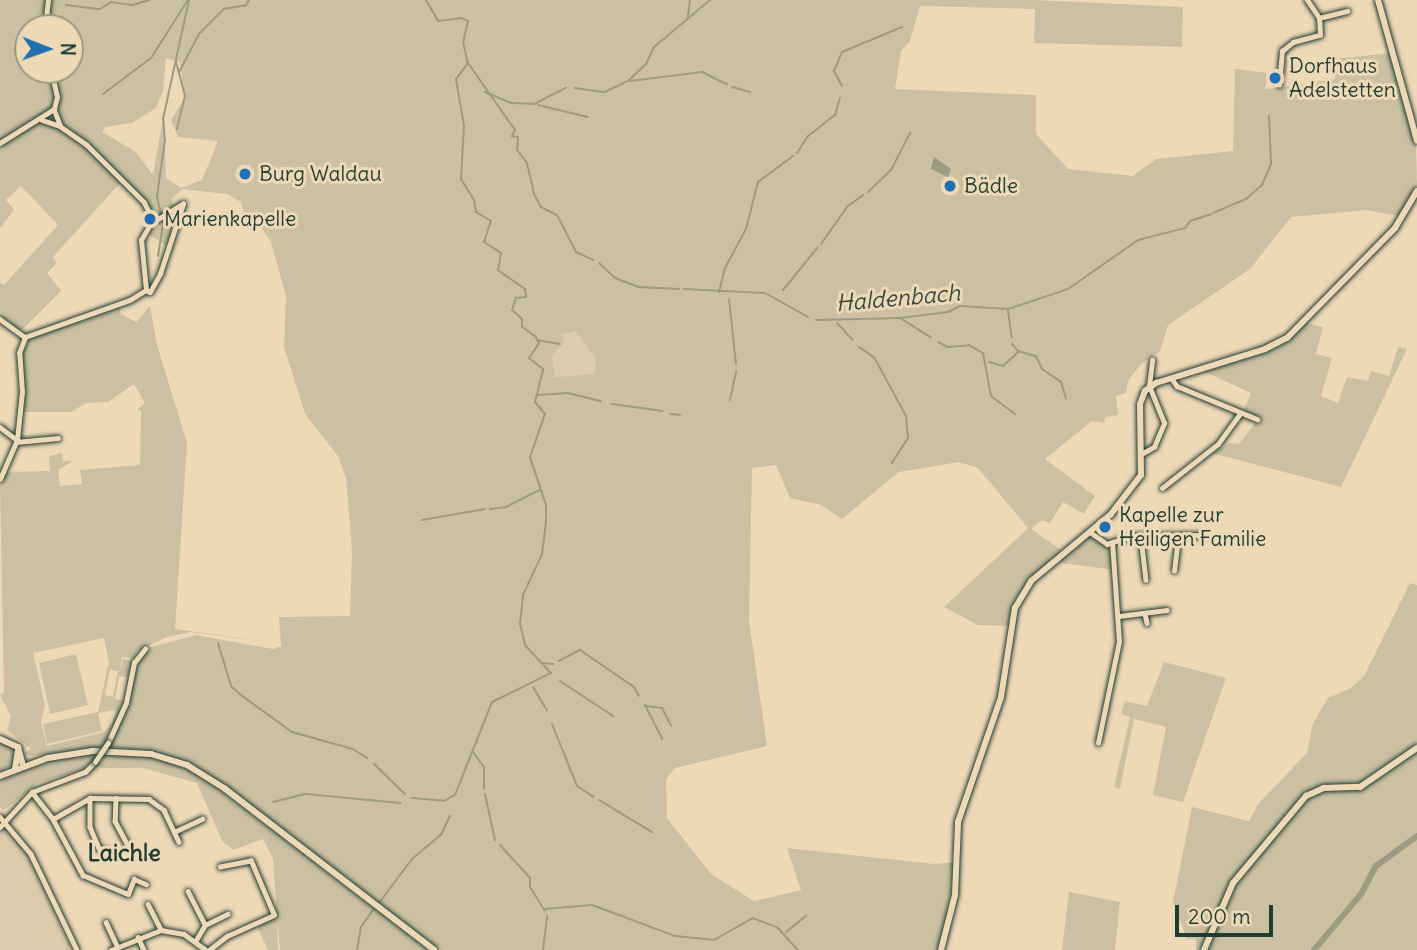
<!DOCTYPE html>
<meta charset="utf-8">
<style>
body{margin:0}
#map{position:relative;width:1417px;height:950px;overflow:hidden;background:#eed9b7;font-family:Delius,sans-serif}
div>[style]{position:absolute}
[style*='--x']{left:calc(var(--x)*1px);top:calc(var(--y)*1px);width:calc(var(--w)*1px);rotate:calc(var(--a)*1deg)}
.built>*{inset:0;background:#ddccac}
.green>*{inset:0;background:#ccc0a2}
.water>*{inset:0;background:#9c9b83}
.stream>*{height:2px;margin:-1px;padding:0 1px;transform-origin:1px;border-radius:1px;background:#9c9b83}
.river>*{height:6px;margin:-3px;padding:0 3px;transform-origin:3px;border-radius:3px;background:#9c9b83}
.roads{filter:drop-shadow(0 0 2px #1f3d34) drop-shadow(0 0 2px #1f3d34)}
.minor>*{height:4.5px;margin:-2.25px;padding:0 2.25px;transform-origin:2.25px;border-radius:2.25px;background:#eed9b7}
.major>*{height:6px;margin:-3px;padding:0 3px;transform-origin:3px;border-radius:3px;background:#eed9b7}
.bridges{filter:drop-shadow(0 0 2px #1f3d34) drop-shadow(0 0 2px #1f3d34)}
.minor-bridge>*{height:4.5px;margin:-2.25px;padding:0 2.25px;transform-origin:2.25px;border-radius:2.25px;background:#eed9b7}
.dots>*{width:19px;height:19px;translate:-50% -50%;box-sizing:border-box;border:4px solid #eed9b7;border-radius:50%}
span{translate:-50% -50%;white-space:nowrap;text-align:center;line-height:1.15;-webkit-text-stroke:6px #eed9b7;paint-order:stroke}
.poi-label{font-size:21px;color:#1f3d34}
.left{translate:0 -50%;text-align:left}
.water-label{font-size:23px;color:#324b40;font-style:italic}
.neighbourhood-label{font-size:23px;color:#1f3d34;font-weight:700}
.north{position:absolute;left:14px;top:14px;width:70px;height:70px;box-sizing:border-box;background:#eed9b7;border:2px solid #9b9b83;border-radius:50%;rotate:91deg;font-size:19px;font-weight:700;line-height:28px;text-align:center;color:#1f3d34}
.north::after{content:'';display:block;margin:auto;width:24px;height:32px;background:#1f6fb2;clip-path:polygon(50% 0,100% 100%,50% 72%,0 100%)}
.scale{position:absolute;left:1175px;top:905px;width:98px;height:32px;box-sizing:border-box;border:4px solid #1f3d34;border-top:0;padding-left:9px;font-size:21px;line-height:24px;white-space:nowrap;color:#1f3d34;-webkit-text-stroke:5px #eed9b7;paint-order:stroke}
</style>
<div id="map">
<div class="built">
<i style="clip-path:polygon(576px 331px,596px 359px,594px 374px,555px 377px,552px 356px,562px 335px)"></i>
<i style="clip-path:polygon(6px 828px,28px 855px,71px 950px,0 950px,0 831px)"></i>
</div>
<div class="green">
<i style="clip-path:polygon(evenodd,0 0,1035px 0,1183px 7px,1182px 47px,1034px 43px,1035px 9px,920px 6px,910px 41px,901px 51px,895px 89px,1036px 95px,1036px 134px,1068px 169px,1133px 176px,1156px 159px,1233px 151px,1235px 69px,1268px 73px,1265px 89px,1278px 88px,1335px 79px,1333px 59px,1392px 53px,1416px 144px,1417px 186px,1399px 216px,1366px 210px,1291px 217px,1250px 269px,1168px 325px,1160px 351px,1141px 364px,1128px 381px,1126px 393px,1116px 396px,1118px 415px,1105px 417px,1104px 423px,1092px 421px,1045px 459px,1095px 496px,1084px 514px,1063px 502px,1050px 523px,1042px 520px,1031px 529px,1061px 550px,1022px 594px,1011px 626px,978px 625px,944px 607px,1028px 528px,978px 468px,959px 462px,899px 472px,842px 519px,821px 505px,790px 498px,776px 465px,752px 468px,749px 621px,767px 746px,675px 768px,666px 779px,667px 818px,711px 874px,754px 901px,801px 890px,787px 848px,934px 864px,956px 862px,940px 950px,440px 950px,206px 773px,162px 754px,108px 747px,126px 708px,139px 660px,151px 647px,196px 635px,273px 649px,281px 646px,279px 617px,350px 616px,352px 550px,346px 478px,338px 456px,305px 414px,284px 347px,286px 296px,271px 242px,261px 227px,245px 217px,241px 202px,227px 194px,182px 189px,172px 199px,176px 217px,166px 245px,151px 236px,145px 205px,122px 181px,53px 257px,57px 263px,47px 273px,61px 291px,20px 332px,0 318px,0 283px,4px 285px,58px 225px,21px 186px,6px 200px,14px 210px,0 228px,0 0,28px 28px,70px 28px,70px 70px,55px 70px,55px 76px,53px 70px,28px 70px,28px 28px,0 0,166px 58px,180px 62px,184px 99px,171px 120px,178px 137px,218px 141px,202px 180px,181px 188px,166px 178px,164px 112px,153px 175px,136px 152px,102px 132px,105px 127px,132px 123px,156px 108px,163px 91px,166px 58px,0 0,576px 331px,596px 359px,594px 374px,555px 377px,552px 356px,564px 342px,562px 335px,576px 331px)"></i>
<i style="clip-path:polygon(evenodd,119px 305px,121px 314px,136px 322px,150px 306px,157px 345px,187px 443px,175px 629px,275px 643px,190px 632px,167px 637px,138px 650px,133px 658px,122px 657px,120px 672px,123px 659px,132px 661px,128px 677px,119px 676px,115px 699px,126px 701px,102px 747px,31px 756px,24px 753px,31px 749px,7px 730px,11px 716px,0 695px,4px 693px,0 483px,7px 472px,50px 471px,49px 456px,62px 453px,63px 461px,73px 461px,58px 470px,60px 486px,82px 484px,80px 470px,140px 465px,141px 411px,137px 410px,145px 403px,134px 384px,108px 402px,86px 403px,71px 412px,23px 412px,21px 355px,32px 336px,119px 305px,104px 638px,109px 662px,98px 712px,43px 724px,47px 744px,102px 731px,98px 713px,116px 710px,112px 723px,104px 732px,47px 746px,41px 722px,45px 705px,33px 653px,104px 638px,119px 305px,110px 670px,118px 671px,113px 697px,105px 695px,110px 670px)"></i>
<i style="clip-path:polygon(1306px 323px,1323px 327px,1316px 354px,1332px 358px,1321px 396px,1338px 403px,1347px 377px,1368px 381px,1371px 371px,1389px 376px,1398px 347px,1407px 349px,1341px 487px,1212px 453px,1230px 443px,1239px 444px,1258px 419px,1243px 411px,1251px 393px,1203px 371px,1289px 339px)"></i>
<i style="clip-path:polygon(1087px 534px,1110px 548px,1115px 570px,1053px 562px)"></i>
<i style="clip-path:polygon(1410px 583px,1417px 585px,1417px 950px,1196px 950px,1196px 939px,1187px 939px,1173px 902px,1192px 807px,1249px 821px,1259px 803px,1307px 753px,1313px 723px,1328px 698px,1351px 688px,1364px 676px)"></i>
<i style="clip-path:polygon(76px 654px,88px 705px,50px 714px,39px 663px)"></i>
<i style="clip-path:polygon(1164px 662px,1226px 678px,1183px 802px,1153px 795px,1166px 727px,1134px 719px,1120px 789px,1114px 787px,1130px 717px,1121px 714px,1125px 701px,1147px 706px)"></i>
<i style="clip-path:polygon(0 742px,11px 747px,16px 758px,15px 764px,0 772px)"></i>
<i style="clip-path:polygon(105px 753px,160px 759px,199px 774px,428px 950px,280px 950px,277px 917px,278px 950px,268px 950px,257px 926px,277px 916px,273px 859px,263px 839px,233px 850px,222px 841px,197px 783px,143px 768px,100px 768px)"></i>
<i style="clip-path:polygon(97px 754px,87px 768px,38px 783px,4px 810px,0 807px,0 780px,60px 758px)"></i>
<i style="clip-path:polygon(1069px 892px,1120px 902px,1115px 950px,1062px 950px)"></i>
</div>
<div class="water">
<i style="clip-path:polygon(934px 157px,951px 169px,948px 177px,931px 169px)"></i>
</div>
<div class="stream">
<i style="--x:426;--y:0;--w:24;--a:60"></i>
<i style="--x:438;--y:21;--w:23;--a:-7"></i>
<i style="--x:461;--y:18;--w:8;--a:23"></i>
<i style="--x:468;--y:21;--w:22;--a:103"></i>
<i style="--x:463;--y:42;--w:22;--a:77"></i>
<i style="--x:468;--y:63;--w:82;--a:55"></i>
<i style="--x:515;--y:130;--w:7;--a:117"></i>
<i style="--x:512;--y:136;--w:6;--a:9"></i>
<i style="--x:518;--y:137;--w:13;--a:94"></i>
<i style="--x:517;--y:150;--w:16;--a:52"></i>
<i style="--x:527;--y:163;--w:32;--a:77"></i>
<i style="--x:534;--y:194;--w:15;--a:62"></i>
<i style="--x:541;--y:207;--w:18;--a:27"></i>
<i style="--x:557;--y:215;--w:42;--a:62.8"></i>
<i style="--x:576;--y:252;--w:19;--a:25"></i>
<i style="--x:66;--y:5;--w:34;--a:7"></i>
<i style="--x:100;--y:9;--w:13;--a:-32"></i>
<i style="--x:111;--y:2;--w:21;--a:8"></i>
<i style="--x:132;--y:5;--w:19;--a:-16"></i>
<i style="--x:688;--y:16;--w:16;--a:-83"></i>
<i style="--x:176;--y:62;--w:35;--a:75"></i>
<i style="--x:185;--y:96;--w:34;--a:104"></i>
<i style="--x:179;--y:72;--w:43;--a:-62.2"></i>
<i style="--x:199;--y:34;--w:35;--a:-45"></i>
<i style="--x:224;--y:9;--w:22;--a:-10"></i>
<i style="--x:246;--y:5;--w:6;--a:-59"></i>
<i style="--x:630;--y:81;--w:73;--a:-7.1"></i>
<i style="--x:702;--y:72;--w:28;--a:26"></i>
<i style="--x:842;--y:86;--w:17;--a:-118"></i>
<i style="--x:834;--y:71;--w:21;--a:-67"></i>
<i style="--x:842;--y:52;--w:65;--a:-22.6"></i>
<i style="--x:732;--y:87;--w:19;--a:16"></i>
<i style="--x:575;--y:88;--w:30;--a:8"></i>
<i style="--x:605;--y:92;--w:25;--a:-26"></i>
<i style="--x:628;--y:81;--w:25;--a:-43"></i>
<i style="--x:646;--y:64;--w:19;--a:-65"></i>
<i style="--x:654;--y:47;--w:73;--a:-40"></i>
<i style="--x:485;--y:92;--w:28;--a:23"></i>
<i style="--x:511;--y:103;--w:23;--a:2"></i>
<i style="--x:534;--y:104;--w:36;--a:-27"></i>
<i style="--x:103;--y:94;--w:60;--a:-36.9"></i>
<i style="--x:151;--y:58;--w:69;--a:-57.5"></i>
<i style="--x:538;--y:105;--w:51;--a:13.5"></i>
<i style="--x:797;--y:153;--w:20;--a:-57"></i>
<i style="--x:808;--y:136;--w:34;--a:-38"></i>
<i style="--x:835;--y:115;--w:18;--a:-74"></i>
<i style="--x:868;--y:192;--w:32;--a:-44"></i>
<i style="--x:891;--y:170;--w:42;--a:-62.8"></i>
<i style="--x:1213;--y:213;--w:36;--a:-23"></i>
<i style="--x:1246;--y:199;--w:21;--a:-41"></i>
<i style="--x:1262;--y:185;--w:23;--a:-67"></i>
<i style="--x:1271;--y:164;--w:48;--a:-92.4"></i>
<i style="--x:821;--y:244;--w:45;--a:-54.9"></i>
<i style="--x:847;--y:207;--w:20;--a:-37"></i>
<i style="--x:158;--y:256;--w:33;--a:-81"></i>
<i style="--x:163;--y:223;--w:28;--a:-103"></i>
<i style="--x:157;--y:196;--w:57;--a:-81.9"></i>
<i style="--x:165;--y:140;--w:21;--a:-95"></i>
<i style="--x:163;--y:119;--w:122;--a:-77.7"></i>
<i style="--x:599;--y:263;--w:22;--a:43"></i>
<i style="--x:615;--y:278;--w:25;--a:21"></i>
<i style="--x:638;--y:287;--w:41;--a:2.8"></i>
<i style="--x:684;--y:289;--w:81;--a:2.8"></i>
<i style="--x:783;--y:290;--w:55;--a:-50.9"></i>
<i style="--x:719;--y:292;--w:25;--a:-76"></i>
<i style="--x:725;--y:268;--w:44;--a:-61.7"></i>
<i style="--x:746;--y:229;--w:49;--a:-75.7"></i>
<i style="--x:758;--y:182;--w:44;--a:-36.6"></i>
<i style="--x:767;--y:294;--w:47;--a:29.3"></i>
<i style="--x:729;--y:299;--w:65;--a:83.9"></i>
<i style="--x:1008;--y:311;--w:27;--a:82"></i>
<i style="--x:900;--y:318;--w:36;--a:32"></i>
<i style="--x:816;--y:320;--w:84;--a:-1.4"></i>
<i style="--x:900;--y:318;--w:48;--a:-7.1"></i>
<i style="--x:948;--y:312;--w:13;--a:-27"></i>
<i style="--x:960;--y:306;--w:48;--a:3.6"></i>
<i style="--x:1008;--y:309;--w:63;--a:-18.4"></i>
<i style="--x:1068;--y:289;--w:85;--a:-35"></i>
<i style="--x:1138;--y:240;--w:49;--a:-14.3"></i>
<i style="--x:1185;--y:228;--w:9;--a:-54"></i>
<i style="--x:1190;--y:221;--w:22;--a:-18"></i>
<i style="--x:837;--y:323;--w:23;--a:47"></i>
<i style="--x:537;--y:340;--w:23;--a:10"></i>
<i style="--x:938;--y:342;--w:11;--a:27"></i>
<i style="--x:948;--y:347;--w:21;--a:-5"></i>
<i style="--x:969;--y:345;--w:16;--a:30"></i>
<i style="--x:983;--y:353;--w:44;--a:79.5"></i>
<i style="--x:991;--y:396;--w:30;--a:37"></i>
<i style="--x:1012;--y:344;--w:9;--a:49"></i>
<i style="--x:1018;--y:351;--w:19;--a:16"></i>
<i style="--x:1036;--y:356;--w:14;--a:65"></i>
<i style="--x:1042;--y:369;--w:23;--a:34"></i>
<i style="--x:1061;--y:382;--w:17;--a:73"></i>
<i style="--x:859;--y:347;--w:18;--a:34"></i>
<i style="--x:874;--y:357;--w:67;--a:61.5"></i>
<i style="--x:906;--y:416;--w:22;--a:85"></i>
<i style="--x:908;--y:438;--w:30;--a:123"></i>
<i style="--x:989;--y:362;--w:15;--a:16"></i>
<i style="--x:1003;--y:366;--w:21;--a:-43"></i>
<i style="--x:538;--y:395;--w:30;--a:-4"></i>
<i style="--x:568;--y:393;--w:34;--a:14"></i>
<i style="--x:730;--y:400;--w:29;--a:-78"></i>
<i style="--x:612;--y:404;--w:51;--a:7.8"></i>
<i style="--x:671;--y:414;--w:9;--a:6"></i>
<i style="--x:490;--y:509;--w:16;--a:-7"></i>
<i style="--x:506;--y:507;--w:38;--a:-27"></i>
<i style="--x:422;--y:520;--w:64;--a:-9.9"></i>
<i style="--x:218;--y:643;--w:45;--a:73.2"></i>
<i style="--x:231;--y:686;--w:13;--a:42"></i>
<i style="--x:241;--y:695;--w:63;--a:36"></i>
<i style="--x:292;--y:732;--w:63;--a:15.6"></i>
<i style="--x:353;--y:749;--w:17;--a:33"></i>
<i style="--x:559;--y:661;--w:24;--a:-28"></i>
<i style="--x:580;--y:650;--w:65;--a:34.4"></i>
<i style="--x:634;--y:687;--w:10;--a:61"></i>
<i style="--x:544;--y:663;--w:9;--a:6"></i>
<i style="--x:560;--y:681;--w:64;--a:33.4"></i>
<i style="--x:533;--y:687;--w:27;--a:59"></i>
<i style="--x:645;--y:705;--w:38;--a:63"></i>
<i style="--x:646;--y:706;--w:16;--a:7"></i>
<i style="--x:662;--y:708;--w:20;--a:63"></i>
<i style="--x:552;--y:724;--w:67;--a:68"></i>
<i style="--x:577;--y:786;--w:20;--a:33"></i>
<i style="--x:473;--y:752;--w:19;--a:54"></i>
<i style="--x:484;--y:767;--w:22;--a:90"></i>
<i style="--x:374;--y:764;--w:43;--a:44.1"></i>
<i style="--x:485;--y:794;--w:47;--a:77.7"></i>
<i style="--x:412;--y:798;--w:32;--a:5"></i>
<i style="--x:444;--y:801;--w:13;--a:-29"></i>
<i style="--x:455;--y:795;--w:100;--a:-68.3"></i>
<i style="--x:492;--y:702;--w:66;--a:-26.2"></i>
<i style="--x:551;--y:673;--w:38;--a:-133"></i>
<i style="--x:525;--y:645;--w:22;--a:-103"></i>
<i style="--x:520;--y:624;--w:29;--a:-84"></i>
<i style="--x:523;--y:595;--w:45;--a:-65.1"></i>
<i style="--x:542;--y:554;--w:31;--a:-83"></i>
<i style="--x:546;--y:523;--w:18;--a:-90"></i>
<i style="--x:546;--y:505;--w:51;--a:-108.4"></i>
<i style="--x:530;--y:457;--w:46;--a:-70.8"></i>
<i style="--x:545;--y:414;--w:16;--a:-130"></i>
<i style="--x:535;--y:402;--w:34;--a:-76"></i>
<i style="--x:543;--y:369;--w:18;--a:-142"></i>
<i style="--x:529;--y:358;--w:18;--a:-56"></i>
<i style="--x:539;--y:343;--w:7;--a:-117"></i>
<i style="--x:536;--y:337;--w:17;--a:-144"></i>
<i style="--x:522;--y:327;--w:8;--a:-90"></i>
<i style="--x:522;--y:319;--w:13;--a:-138"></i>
<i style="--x:512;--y:310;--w:13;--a:-72"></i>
<i style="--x:516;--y:298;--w:10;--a:-6"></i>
<i style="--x:526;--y:297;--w:8;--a:-97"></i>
<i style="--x:525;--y:289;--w:33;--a:-145"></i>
<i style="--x:498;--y:270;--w:17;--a:-80"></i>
<i style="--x:501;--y:253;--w:20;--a:-147"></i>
<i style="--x:484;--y:242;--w:22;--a:-72"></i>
<i style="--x:491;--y:221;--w:17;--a:-149"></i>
<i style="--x:476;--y:212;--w:12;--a:-99"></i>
<i style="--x:474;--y:200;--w:25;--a:-122"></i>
<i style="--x:461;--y:179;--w:53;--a:-86.8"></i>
<i style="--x:464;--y:126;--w:48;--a:-99.7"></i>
<i style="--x:456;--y:79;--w:20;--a:-53"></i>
<i style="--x:599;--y:800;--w:62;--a:31.1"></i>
<i style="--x:273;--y:802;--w:34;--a:-14"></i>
<i style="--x:306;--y:794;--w:95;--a:5.4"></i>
<i style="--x:500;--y:845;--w:45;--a:47.7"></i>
<i style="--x:530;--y:878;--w:9;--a:90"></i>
<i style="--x:530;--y:887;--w:28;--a:58"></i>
<i style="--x:379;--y:903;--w:55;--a:-53.1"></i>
<i style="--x:412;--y:859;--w:38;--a:-40"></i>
<i style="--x:441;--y:835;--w:21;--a:-65"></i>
<i style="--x:545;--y:909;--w:47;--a:-4.9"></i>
<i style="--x:592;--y:905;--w:89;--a:20.5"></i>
<i style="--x:675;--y:936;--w:37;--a:6"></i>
<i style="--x:786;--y:932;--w:26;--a:-39"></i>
<i style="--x:714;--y:940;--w:45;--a:-29.4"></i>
<i style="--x:753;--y:918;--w:26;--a:21"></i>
<i style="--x:777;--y:927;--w:31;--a:48"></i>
<i style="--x:357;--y:950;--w:23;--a:-80"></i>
<i style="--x:361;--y:927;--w:24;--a:-55"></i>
<i style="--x:543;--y:950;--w:34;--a:-83"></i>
</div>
<div class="river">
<i style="--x:1314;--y:950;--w:73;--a:-50"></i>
<i style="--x:1361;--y:894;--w:32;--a:-62"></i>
<i style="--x:1376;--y:866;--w:51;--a:-36.2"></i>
</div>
<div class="roads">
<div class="minor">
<i style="--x:1319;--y:18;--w:29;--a:-14"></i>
<i style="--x:45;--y:28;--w:28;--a:-84"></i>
<i style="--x:1279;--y:85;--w:34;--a:-85"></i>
<i style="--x:1282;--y:51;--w:14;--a:-39"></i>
<i style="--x:1293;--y:42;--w:28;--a:-15"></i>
<i style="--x:1320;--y:35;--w:17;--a:-93"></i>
<i style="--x:1319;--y:18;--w:22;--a:-124"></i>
<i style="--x:54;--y:109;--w:17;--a:69"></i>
<i style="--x:42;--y:120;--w:19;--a:18"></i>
<i style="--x:60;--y:126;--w:33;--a:35"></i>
<i style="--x:87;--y:145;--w:81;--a:45"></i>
<i style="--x:144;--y:202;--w:19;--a:62"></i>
<i style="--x:0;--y:143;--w:64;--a:-32.2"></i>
<i style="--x:54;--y:109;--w:12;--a:-76"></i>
<i style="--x:57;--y:97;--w:28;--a:-103"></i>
<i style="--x:146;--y:290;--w:4;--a:27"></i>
<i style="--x:150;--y:292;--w:21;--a:-61"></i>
<i style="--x:160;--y:274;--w:74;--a:-71.8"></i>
<i style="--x:183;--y:204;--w:28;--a:148"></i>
<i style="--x:159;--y:219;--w:6;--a:180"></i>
<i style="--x:146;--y:290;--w:50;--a:-95.7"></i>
<i style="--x:141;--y:240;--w:24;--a:-60"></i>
<i style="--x:0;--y:319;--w:31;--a:36"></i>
<i style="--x:1172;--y:379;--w:9;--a:54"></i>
<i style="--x:1177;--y:386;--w:87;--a:22.4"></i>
<i style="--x:0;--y:427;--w:21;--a:37"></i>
<i style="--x:16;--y:442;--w:42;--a:-5.4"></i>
<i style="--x:1143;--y:453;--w:13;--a:-29"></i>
<i style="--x:1154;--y:447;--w:26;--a:-67"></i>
<i style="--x:1164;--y:423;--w:40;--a:-112"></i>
<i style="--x:1149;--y:386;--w:26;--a:-83"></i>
<i style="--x:0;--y:479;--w:43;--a:-66.4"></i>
<i style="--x:17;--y:440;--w:48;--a:-84.1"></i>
<i style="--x:22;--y:392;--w:39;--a:-94"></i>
<i style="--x:19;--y:353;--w:17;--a:-69"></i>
<i style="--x:25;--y:337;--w:111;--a:-19.4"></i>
<i style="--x:130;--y:300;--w:19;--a:-32"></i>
<i style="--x:1162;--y:488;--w:71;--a:-38.2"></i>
<i style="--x:1218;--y:444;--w:37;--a:-54"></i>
<i style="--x:1090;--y:532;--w:21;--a:35"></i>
<i style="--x:1107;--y:544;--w:25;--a:-18"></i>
<i style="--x:1131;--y:536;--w:74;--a:-0.8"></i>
<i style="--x:1141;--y:537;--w:43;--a:83.4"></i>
<i style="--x:1174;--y:571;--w:35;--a:-83"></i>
<i style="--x:1145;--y:614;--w:9;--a:77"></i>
<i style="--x:1119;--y:616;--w:48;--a:-7.1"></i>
<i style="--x:108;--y:743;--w:44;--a:-65.8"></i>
<i style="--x:126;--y:703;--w:41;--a:-78.7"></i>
<i style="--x:134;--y:663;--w:18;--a:-52"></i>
<i style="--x:1098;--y:743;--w:103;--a:-78.3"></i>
<i style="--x:1119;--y:642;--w:99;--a:-94"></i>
<i style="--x:32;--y:792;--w:34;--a:52"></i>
<i style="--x:53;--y:819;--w:64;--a:61.8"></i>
<i style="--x:83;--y:875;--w:49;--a:22.9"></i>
<i style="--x:128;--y:894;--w:16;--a:-68"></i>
<i style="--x:134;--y:879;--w:13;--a:23"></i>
<i style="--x:90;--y:798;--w:29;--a:90"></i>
<i style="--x:90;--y:827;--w:23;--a:67"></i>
<i style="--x:99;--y:848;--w:15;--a:20"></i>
<i style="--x:116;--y:798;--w:23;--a:92"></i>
<i style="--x:115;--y:821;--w:26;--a:62"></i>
<i style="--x:0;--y:817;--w:48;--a:50"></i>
<i style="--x:31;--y:854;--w:106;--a:64.4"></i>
<i style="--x:53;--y:819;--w:43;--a:-29.6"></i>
<i style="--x:90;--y:798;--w:59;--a:1"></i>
<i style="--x:149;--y:799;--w:19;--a:36"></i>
<i style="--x:164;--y:810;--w:35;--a:65"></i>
<i style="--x:0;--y:827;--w:47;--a:-47.6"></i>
<i style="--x:32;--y:792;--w:57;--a:-20.7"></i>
<i style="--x:85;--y:772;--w:14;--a:-45"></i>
<i style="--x:174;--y:832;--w:31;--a:-25"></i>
<i style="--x:188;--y:891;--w:38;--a:63"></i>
<i style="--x:148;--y:904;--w:29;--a:63"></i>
<i style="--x:106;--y:922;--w:26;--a:65"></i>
<i style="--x:138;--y:937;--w:14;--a:65"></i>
<i style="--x:196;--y:940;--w:17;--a:-59"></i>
<i style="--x:205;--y:925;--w:25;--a:-26"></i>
<i style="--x:111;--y:950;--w:54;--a:-21.8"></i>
<i style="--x:161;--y:930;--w:23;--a:10"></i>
<i style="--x:184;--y:934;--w:27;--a:36"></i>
<i style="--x:209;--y:950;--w:23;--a:-38"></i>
<i style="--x:227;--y:936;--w:51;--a:-24.1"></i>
<i style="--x:274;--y:915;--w:59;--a:-113.1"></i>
<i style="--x:251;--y:861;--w:31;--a:169"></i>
</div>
<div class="major">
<i style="--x:1378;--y:0;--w:146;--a:74.5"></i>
<i style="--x:0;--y:739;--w:20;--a:24"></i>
<i style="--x:18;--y:747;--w:20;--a:75"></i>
<i style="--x:15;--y:769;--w:18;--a:-81"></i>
<i style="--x:0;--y:776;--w:51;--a:-20.6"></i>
<i style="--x:48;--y:758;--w:45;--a:-9"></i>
<i style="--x:92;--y:751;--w:59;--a:2.9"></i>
<i style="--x:151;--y:754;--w:38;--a:17"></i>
<i style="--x:187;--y:765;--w:44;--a:31.9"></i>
<i style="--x:224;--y:788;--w:265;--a:37.6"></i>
<i style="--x:941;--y:950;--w:57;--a:-75.7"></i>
<i style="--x:955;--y:895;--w:73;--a:-87.6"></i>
<i style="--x:958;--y:822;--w:132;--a:-71"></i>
<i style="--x:1001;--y:697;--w:90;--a:-81.1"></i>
<i style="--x:1015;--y:608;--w:31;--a:-59"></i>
<i style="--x:1031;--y:581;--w:104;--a:-39.9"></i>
<i style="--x:1111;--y:514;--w:49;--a:-52.4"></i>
<i style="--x:1141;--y:475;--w:71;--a:-90.8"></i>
<i style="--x:1140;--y:404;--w:14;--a:-69"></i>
<i style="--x:1145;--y:391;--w:14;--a:-36"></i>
<i style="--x:1156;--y:383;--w:114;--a:-17.3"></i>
<i style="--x:1265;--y:349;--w:25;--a:-27"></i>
<i style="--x:1287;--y:338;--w:154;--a:-45.5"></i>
<i style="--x:1395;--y:228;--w:43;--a:-59.3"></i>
<i style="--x:1204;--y:950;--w:73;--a:-66.6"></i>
<i style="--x:1233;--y:883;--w:114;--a:-50"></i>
<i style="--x:1306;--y:796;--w:20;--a:-24"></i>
<i style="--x:1324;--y:788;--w:36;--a:-2"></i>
<i style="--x:1360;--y:787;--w:69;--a:-34.4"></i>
</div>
</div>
<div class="bridges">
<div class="minor-bridge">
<i style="--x:95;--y:762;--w:23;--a:-56"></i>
</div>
</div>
<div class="dots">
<i style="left:1275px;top:78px;background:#1f6fb2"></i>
<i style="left:245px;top:174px;background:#1f6fb2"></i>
<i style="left:950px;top:186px;background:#1f6fb2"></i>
<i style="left:150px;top:219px;background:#1f6fb2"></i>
<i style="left:1105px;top:527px;background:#1f6fb2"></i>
</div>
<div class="poi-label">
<span class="left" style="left:1289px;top:78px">Dorfhaus<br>Adelstetten</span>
<span class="left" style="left:259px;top:174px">Burg Waldau</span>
<span class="left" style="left:964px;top:186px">Bädle</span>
<span class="left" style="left:164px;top:219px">Marienkapelle</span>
<span class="left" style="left:1119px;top:527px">Kapelle zur<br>Heiligen Familie</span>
</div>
<div class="water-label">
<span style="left:898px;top:298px;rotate:-5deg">Haldenbach</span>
</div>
<div class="neighbourhood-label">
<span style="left:124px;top:853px">Laichle</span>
</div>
<div class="north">N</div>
<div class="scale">200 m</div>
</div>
